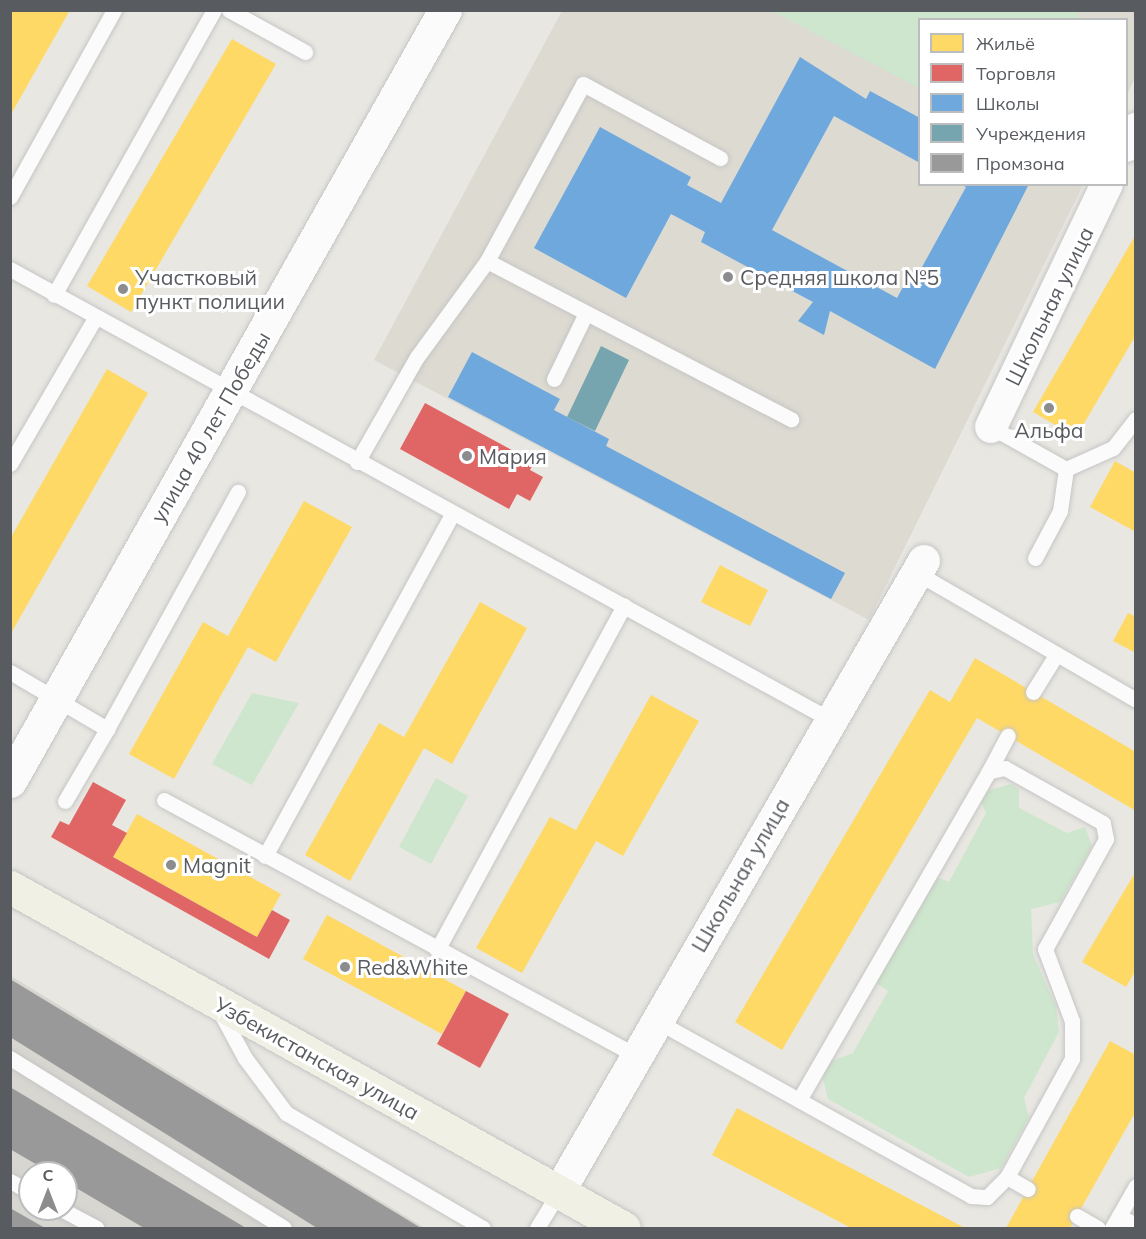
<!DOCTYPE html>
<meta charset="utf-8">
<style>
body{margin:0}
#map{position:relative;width:1146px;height:1239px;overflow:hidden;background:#e8e7e2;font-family:Mulish,sans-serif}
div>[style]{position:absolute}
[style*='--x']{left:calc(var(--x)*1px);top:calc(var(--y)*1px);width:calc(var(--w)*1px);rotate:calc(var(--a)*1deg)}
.industrial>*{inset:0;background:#d8d6d1}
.education>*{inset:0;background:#dcdad1}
.green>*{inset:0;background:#cee6cd}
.homes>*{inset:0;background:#ffd966}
.shops>*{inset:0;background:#e06666}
.schools>*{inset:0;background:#6fa8dc}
.public>*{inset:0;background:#76a5af}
.industry>*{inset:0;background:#999}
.roads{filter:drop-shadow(0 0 2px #c5c5c4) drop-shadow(0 0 2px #c5c5c4)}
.service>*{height:15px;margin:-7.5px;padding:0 7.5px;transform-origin:7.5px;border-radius:7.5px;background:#fcfbfb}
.minor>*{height:32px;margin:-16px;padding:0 16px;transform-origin:16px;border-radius:16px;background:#fcfbfb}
.tertiary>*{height:33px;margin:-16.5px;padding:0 16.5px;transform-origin:16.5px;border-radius:16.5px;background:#fcfbfb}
.primary>*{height:33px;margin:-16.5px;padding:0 16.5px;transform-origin:16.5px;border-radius:16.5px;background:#f1f0e5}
.dots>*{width:16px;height:16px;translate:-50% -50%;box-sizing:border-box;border:3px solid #fff;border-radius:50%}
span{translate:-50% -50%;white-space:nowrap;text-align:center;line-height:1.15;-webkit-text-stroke:6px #fff;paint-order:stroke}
.poi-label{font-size:21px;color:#585b60}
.left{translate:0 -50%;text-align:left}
.street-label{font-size:21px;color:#585b60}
.frame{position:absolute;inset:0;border:12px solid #585b60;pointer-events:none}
.legend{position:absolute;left:918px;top:18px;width:210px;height:168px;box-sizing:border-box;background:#fff;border:2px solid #bcbdbf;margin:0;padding:8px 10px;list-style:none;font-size:18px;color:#585b60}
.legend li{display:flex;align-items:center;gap:12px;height:30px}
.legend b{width:30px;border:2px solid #bcbdbf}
.north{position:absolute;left:18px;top:1161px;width:60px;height:60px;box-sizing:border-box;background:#fff;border:2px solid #bcbdbf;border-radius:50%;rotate:0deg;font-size:16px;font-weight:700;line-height:24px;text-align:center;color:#585b60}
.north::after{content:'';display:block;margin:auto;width:21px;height:27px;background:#8a8c8e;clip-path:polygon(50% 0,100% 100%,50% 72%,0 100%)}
</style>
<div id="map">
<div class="industrial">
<i style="clip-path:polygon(evenodd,11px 976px,425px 1228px,11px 1228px,11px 976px,30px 1173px,66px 1173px,66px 1209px,30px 1209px,30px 1173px)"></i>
</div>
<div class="education">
<i style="clip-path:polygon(562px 11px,1135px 11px,1135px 77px,1127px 95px,1126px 20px,920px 20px,920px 184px,1083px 185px,869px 620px,374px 360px)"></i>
</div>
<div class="green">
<i style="clip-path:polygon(1076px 11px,1081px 19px,920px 20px,919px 88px,772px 11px)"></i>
<i style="clip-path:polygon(252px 693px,299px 703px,252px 785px,212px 764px)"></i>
<i style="clip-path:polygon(436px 778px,468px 796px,431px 864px,399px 847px)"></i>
<i style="clip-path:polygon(1011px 784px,1019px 789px,1019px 808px,1067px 833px,1085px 827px,1092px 846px,1060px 902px,1031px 909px,1033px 954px,1056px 1007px,1059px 1032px,1024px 1098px,1029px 1117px,1001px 1168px,969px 1177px,828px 1099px,822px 1074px,829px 1062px,853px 1053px,888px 991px,876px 983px,937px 877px,949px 882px,986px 813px,981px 802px,987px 791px)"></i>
</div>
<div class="homes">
<i style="clip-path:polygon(11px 10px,70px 10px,10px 116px,10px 12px)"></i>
<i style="clip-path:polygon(232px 39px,276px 64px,131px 312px,87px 286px)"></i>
<i style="clip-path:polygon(1136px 234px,1136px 335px,1076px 437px,1033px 412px)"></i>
<i style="clip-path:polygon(107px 369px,148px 393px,10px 635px,10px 539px)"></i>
<i style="clip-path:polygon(1115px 461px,1136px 473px,1136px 532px,1090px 507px)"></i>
<i style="clip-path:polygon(304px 501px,352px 527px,276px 662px,248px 647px,174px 779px,129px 754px,203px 622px,228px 636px)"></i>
<i style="clip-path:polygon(720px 565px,768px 590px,750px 626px,701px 602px)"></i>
<i style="clip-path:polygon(480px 602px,527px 628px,452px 764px,424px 748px,350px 881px,305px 855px,379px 723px,404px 737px)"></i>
<i style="clip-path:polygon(1128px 613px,1136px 617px,1136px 653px,1113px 641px)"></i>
<i style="clip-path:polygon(975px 658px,1136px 752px,1136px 811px,977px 718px,782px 1050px,735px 1022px,930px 690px,950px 702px)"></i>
<i style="clip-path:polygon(651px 695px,699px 721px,623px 856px,596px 841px,522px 973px,476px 948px,550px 817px,576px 830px)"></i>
<i style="clip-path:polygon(137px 814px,281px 894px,257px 937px,113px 857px)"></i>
<i style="clip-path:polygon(1136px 871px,1136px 970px,1126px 987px,1082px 962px)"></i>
<i style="clip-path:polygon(327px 915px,466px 991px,442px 1034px,303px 959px)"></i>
<i style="clip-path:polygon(1110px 1041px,1136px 1055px,1136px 1111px,1070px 1228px,1006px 1228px)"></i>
<i style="clip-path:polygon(737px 1108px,965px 1228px,851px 1228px,712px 1155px)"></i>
</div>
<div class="shops">
<i style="clip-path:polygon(425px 403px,534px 462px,530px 470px,543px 477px,530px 501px,517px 494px,509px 509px,400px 449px)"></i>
<i style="clip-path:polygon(93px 782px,126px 800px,112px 825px,127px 833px,113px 857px,257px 937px,272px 910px,290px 920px,269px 959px,51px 837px,60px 821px,69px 825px)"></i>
<i style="clip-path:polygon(466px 991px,509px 1014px,480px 1068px,437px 1044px)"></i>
</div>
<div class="schools">
<i style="clip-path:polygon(800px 57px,866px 99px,870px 91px,920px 118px,920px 163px,834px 116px,772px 230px,897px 298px,910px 274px,916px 278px,966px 187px,960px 184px,1029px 184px,935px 369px,830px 311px,824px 335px,798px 321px,813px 302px,701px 242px,705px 232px,671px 214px,626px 298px,534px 248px,600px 127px,691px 177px,687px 185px,721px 203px)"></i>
<i style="clip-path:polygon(472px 352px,560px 399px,554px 410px,609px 439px,606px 446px,845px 573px,831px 599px,448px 397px)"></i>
</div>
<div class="public">
<i style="clip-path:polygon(601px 346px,629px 360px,595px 431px,567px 417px)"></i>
</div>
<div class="industry">
<i style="clip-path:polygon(10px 979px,421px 1228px,317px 1228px,10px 1037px)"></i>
<i style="clip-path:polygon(10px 1087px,246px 1228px,144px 1228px,66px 1182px,66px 1173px,51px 1173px,10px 1149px)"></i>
<i style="clip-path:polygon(10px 1208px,45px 1228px,10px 1228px)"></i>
</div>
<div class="roads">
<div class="service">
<i style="--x:229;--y:10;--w:87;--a:28.9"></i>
<i style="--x:10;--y:197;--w:214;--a:-60.9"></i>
<i style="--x:487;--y:261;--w:343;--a:27.5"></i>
<i style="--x:10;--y:269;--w:937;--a:28.78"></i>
<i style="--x:54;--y:295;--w:327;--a:-60.7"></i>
<i style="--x:554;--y:379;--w:73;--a:-64.1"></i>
<i style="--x:991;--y:427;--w:86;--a:29.2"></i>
<i style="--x:1066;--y:469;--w:51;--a:-24.1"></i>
<i style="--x:1113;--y:448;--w:37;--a:-52"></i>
<i style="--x:357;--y:462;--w:121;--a:-60.3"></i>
<i style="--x:417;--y:357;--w:119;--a:-53.9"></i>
<i style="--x:487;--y:261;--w:201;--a:-61.5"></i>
<i style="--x:583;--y:84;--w:156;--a:28.4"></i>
<i style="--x:10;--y:464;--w:169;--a:-59.8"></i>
<i style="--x:1035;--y:558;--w:53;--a:-62"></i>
<i style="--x:1060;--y:511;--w:42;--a:-81.9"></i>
<i style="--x:917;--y:573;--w:253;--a:30.1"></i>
<i style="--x:10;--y:672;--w:113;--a:30.4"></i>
<i style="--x:107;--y:729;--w:271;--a:-61.1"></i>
<i style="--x:1033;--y:692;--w:44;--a:-58.1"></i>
<i style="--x:989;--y:771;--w:40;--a:-62"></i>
<i style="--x:164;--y:800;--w:536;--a:28.43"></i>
<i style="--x:65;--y:801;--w:83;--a:-59.7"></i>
<i style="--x:265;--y:856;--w:390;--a:-61.3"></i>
<i style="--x:437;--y:950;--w:392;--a:-61.5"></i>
<i style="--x:219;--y:1010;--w:55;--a:61.6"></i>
<i style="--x:245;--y:1058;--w:69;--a:53.3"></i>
<i style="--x:286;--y:1113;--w:228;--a:30.3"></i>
<i style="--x:655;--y:1020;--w:362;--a:29.1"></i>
<i style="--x:971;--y:1196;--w:16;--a:4"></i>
<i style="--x:987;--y:1197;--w:28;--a:-45"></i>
<i style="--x:1007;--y:1177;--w:135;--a:-61.2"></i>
<i style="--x:1072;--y:1059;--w:38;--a:-90"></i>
<i style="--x:1072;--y:1021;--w:77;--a:-110.6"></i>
<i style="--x:1045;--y:949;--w:126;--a:-61"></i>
<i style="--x:1106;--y:839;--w:16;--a:-101"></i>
<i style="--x:1103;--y:823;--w:112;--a:-150.7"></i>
<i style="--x:1005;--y:768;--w:16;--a:169"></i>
<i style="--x:989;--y:771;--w:380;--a:120"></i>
<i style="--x:10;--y:1058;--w:322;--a:31.8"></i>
<i style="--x:1007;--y:1177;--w:24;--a:30"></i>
<i style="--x:10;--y:1181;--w:23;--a:29"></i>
<i style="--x:61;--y:1209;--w:40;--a:28"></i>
<i style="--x:1077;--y:1216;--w:24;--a:30"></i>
<i style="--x:1119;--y:1216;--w:19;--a:28"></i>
<i style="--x:537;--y:1228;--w:42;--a:-58.6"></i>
<i style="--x:1112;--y:1228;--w:48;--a:-60.3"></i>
</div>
<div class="minor">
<i style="--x:1126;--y:146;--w:20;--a:-60"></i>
<i style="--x:991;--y:427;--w:269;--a:-64.5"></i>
<i style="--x:559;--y:1192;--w:729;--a:-59.95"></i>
</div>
<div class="tertiary">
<i style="--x:10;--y:781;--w:885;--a:-60.57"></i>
</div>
<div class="primary">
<i style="--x:10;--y:887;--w:702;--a:29.05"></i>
</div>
</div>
<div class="dots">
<i style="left:728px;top:277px;background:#8a8c8e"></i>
<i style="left:123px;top:289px;background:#8a8c8e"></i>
<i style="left:1049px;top:408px;background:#8a8c8e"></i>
<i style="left:467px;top:456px;background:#8a8c8e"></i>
<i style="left:171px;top:865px;background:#8a8c8e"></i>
<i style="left:345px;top:967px;background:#8a8c8e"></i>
</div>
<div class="poi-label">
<span class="left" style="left:135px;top:289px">Участковый<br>пункт полиции</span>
<span class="left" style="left:740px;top:277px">Средняя школа №5</span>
<span style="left:1049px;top:430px">Альфа</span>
<span class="left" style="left:479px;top:456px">Мария</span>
<span class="left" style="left:183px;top:865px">Magnit</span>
<span class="left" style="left:357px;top:967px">Red&amp;White</span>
</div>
<div class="street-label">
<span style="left:1049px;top:306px;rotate:-64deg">Школьная улица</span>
<span style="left:210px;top:427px;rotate:-60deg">улица 40 лет Победы</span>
<span style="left:740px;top:875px;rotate:-60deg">Школьная улица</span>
<span style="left:317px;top:1058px;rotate:29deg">Узбекистанская улица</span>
</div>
<div class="frame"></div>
<ul class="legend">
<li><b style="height:16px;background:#ffd966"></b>Жильё</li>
<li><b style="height:16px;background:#e06666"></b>Торговля</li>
<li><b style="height:16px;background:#6fa8dc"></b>Школы</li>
<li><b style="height:16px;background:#76a5af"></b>Учреждения</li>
<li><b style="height:16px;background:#999"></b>Промзона</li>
</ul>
<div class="north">С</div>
</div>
